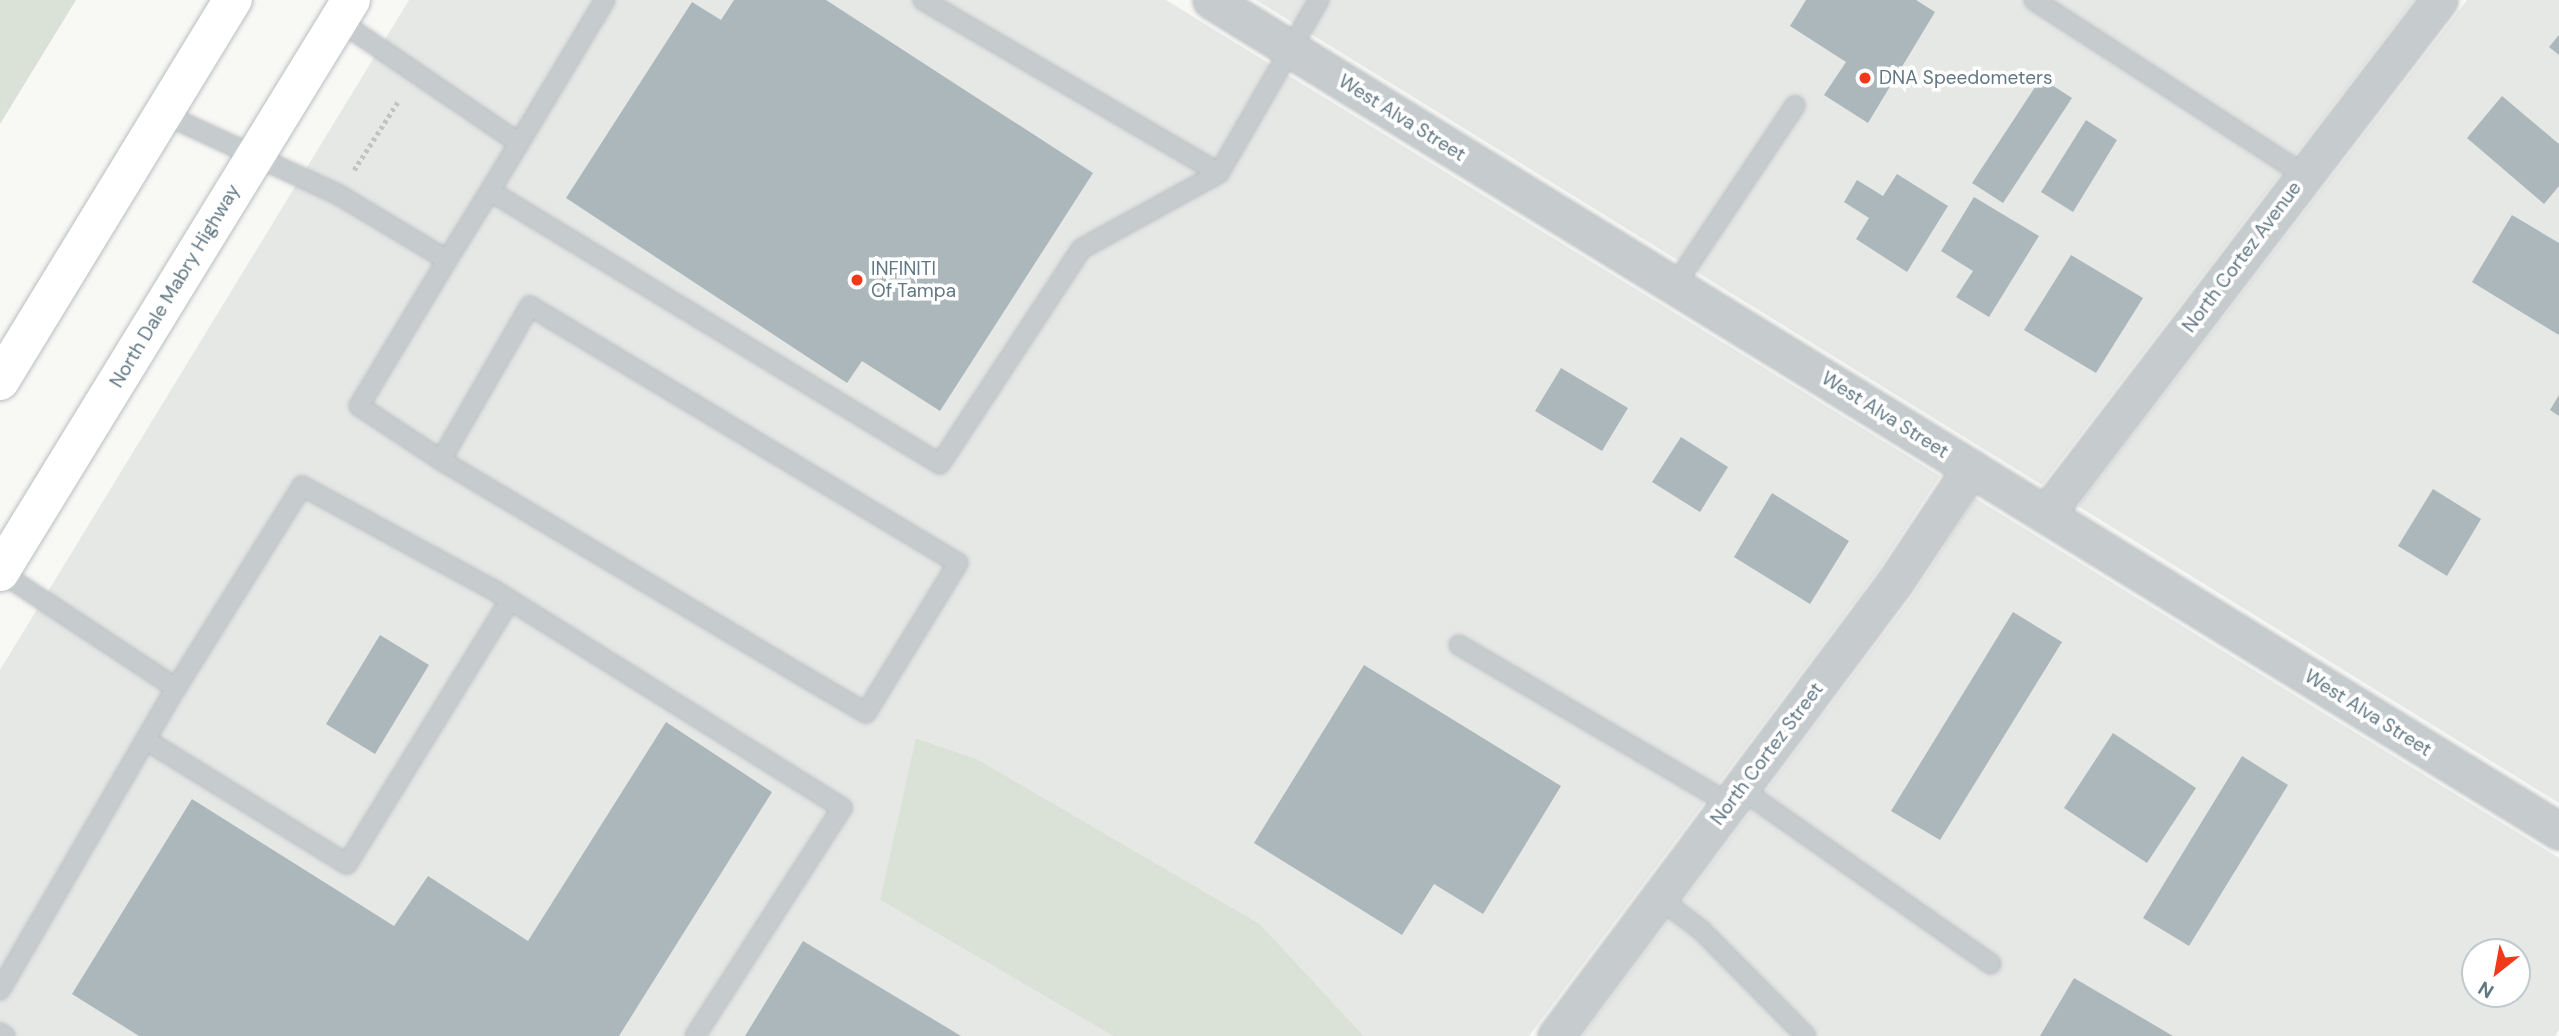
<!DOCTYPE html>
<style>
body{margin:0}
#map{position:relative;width:2559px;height:1036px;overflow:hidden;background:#f8f8f5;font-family:"DM Sans",sans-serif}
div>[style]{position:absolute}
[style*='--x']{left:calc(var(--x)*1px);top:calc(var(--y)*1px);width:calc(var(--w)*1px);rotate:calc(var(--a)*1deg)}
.built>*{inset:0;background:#e6e8e6}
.green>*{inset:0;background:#dae1d6}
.building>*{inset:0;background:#acb7bb}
.path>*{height:4.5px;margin-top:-2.25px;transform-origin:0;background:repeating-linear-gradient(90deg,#bfc3c4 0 3.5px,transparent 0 7px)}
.roads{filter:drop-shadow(0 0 2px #b9bec1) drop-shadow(0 0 2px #b9bec1)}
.service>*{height:18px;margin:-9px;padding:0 9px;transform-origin:9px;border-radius:9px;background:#c6cbce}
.minor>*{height:35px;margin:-17.5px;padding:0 17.5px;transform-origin:17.5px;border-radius:17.5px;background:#c6cbce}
.primary>*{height:38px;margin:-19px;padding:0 19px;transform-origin:19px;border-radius:19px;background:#fff}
.dots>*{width:19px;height:19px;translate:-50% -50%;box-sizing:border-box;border:4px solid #fff;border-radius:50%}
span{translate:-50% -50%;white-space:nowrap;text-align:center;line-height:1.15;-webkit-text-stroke:7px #fff;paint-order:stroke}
.poi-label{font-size:19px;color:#617783}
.left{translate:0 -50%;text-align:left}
.street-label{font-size:19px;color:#617783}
.north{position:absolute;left:2461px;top:938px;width:70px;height:70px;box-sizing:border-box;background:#fff;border:2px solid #c0c9cd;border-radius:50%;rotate:211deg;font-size:19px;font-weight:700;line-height:28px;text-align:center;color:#617783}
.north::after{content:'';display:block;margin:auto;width:24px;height:32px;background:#f2391c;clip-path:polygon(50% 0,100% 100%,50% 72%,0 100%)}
</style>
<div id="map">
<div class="built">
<i style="clip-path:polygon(409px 0,1166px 0,1940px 476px,1878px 571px,1529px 1036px,1364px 1036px,1260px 924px,977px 759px,917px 738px,880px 900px,1113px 1036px,0 1036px,0 670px)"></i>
<i style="clip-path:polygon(1256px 0,2414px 0,2042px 485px)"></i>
<i style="clip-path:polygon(2467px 0,2559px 0,2559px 803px,2078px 506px)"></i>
<i style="clip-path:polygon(evenodd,1975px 498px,2559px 858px,2559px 1029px,2555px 1036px,1582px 1036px,1912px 596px,1975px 498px,2475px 952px,2517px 952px,2517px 994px,2475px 994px,2475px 952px)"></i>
</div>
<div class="green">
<i style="clip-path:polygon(0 0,76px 0,0 124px)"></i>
<i style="clip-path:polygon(916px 738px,977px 759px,1260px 924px,1364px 1036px,1113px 1036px,880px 900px)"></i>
</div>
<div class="building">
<i style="clip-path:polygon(734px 0,826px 0,1093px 173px,940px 411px,862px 361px,847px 383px,566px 198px,692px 2px,721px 20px)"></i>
<i style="clip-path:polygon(1806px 0,1916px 0,1935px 12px,1868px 123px,1824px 95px,1846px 62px,1790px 26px)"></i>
<i style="clip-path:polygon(2559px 35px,2559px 55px,2549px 47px)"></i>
<i style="clip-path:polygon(2041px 78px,2072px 98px,2003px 203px,1972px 183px)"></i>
<i style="clip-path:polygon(2502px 96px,2559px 144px,2559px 186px,2544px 204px,2467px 138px)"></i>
<i style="clip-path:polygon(2086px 120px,2117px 140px,2073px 212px,2041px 192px)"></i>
<i style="clip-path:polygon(1897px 174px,1948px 206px,1907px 272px,1856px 239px,1869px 218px,1844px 202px,1857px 180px,1883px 196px)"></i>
<i style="clip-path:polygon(1974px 197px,2039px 236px,1989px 317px,1956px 297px,1973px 271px,1941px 251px)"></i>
<i style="clip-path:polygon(2512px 215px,2559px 243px,2559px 335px,2472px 282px)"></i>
<i style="clip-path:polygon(2071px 255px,2143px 298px,2096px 373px,2024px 330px)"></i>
<i style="clip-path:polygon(1561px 368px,1628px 408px,1602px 451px,1535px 411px)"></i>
<i style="clip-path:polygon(2559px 395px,2559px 416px,2550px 410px)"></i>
<i style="clip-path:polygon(1681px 437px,1728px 467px,1700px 512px,1652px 482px)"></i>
<i style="clip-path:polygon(2433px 489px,2481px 519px,2447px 576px,2398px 546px)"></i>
<i style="clip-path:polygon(1772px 493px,1849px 541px,1810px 604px,1734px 557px)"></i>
<i style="clip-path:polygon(2013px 612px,2062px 642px,1940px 840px,1891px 811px)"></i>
<i style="clip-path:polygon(380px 635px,429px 665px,375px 754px,326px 724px)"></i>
<i style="clip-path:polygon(1364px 665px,1561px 786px,1483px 914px,1434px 884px,1402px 935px,1254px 843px)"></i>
<i style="clip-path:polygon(666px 722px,772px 792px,619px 1036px,139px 1036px,72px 994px,192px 799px,394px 926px,428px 876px,528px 941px)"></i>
<i style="clip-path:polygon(2113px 733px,2196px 788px,2147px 863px,2064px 808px)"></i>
<i style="clip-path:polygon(2242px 756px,2288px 785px,2189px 946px,2143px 918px)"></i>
<i style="clip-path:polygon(803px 941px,961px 1036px,745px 1036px)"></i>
<i style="clip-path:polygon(2074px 978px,2173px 1036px,2040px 1036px)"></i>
</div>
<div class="path">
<i style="--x:354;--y:170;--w:83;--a:-57.3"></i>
</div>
<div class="roads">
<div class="service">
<i style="--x:2034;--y:0;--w:323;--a:32.9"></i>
<i style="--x:338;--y:20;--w:219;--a:34.2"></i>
<i style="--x:519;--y:143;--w:167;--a:-59"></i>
<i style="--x:164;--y:114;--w:193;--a:24.8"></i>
<i style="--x:339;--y:195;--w:126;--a:31"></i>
<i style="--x:447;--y:260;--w:81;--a:-58.1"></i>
<i style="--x:490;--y:191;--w:526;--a:31.24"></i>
<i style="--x:940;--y:464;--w:257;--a:-56.7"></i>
<i style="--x:1081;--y:249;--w:158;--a:-28.8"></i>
<i style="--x:1219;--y:173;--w:343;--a:-149.7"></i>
<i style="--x:1219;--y:173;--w:200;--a:-60"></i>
<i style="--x:490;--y:191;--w:56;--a:-58.9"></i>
<i style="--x:1675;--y:285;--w:216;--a:-56.2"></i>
<i style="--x:441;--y:460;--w:178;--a:-60"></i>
<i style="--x:530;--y:306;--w:499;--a:31"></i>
<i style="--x:958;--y:563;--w:176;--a:121.5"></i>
<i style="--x:866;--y:713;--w:79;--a:-149.5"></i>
<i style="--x:798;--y:673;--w:416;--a:-149.2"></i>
<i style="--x:441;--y:460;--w:98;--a:-146.6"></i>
<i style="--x:359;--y:406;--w:170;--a:-58.9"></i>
<i style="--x:0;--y:572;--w:211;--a:33.4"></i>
<i style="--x:176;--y:688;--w:238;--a:-58"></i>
<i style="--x:302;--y:486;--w:216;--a:28.5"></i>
<i style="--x:492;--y:589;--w:413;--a:32"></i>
<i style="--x:842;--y:808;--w:271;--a:122.8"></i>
<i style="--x:1459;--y:645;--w:314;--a:30.4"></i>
<i style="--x:146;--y:740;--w:236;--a:31.7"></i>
<i style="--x:347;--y:864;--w:310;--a:-58.3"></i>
<i style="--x:1741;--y:789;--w:305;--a:35"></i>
<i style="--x:1659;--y:898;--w:53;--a:37.3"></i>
<i style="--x:1701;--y:930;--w:149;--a:45.3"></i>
<i style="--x:0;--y:990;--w:350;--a:-59.8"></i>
<i style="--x:0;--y:1033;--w:6;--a:31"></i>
</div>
<div class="minor">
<i style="--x:1211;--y:0;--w:1584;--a:31.65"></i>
<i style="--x:2046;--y:514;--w:647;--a:-52.6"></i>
<i style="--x:1556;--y:1036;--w:567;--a:-53.25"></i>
<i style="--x:1895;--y:582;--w:137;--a:-56.3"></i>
</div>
<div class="primary">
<i style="--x:0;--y:381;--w:447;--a:-58.6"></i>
<i style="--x:0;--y:572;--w:671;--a:-58.47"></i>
</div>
</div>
<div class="dots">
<i style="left:1865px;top:78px;background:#f2391c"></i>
<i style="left:857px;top:280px;background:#f2391c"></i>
</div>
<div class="poi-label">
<span class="left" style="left:1879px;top:78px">DNA Speedometers</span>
<span class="left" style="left:871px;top:280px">INFINITI<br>Of Tampa</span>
</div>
<div class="street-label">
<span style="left:1402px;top:118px;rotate:32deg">West Alva Street</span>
<span style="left:2242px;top:257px;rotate:-53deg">North Cortez Avenue</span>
<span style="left:175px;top:286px;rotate:-59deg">North Dale Mabry Highway</span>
<span style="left:1885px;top:415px;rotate:32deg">West Alva Street</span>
<span style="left:2368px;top:713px;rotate:32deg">West Alva Street</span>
<span style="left:1767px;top:754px;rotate:-53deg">North Cortez Street</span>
</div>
<div class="north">N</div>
</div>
